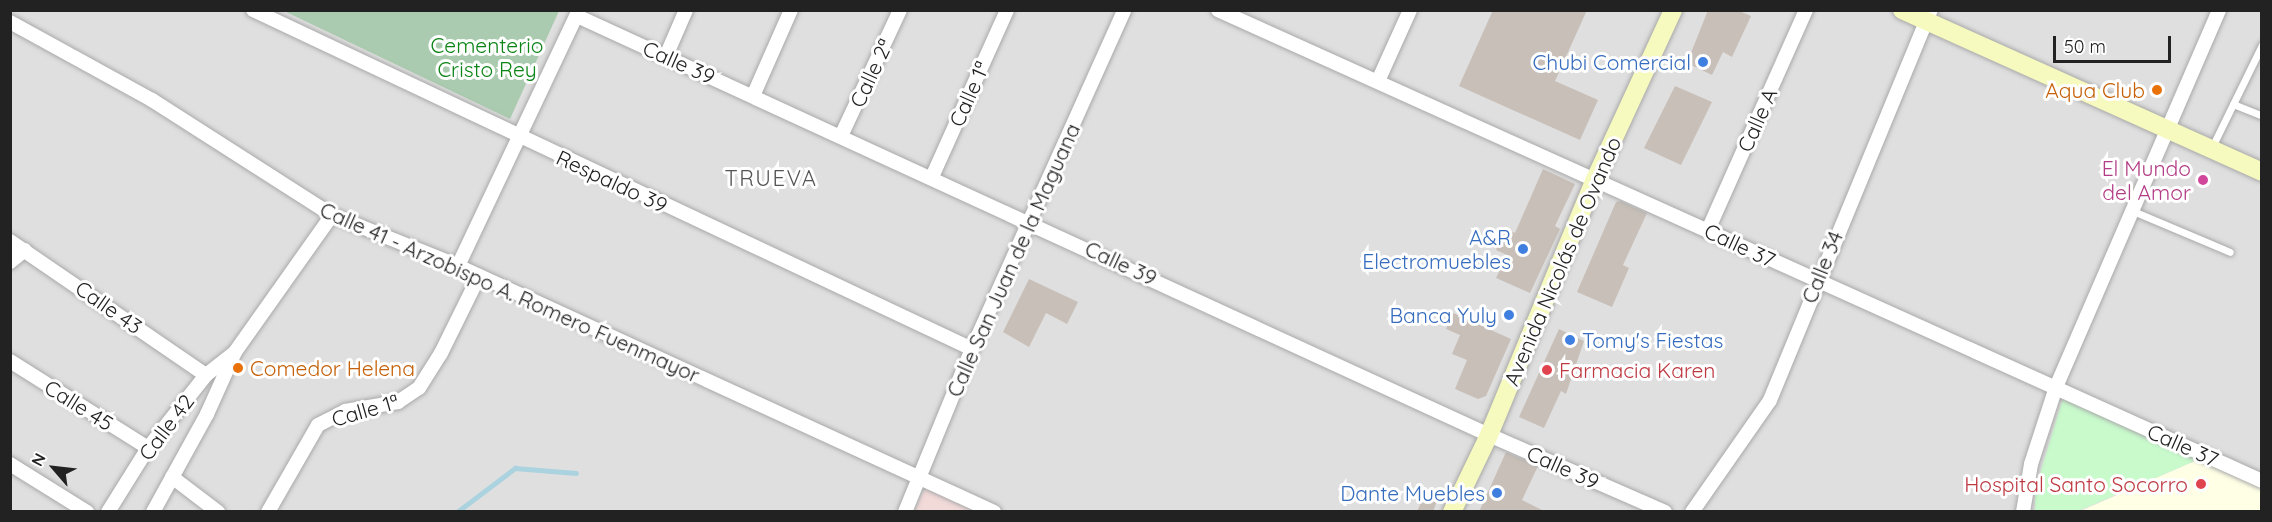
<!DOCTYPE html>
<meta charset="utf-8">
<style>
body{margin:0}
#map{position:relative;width:2272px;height:522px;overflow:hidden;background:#f2efe9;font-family:Quicksand,sans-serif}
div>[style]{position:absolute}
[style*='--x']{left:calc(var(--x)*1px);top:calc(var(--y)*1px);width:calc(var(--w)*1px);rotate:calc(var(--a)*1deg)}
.residential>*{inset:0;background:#e0dfdf}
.commercial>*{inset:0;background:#f2dad9}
.education>*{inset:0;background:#ffffe5}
.cemetery>*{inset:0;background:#aacbaf}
.park>*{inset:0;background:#c8facc}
.stream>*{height:4.5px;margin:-2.25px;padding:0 2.25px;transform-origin:2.25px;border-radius:2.25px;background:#aad3df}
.building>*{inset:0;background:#c7bfb8}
.roads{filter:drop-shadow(0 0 2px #a9a9a9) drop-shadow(0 0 2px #a9a9a9)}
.lane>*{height:7px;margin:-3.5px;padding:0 3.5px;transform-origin:3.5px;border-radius:3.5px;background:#fff}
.street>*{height:14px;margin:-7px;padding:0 7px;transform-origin:7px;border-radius:7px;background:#fff}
.secondary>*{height:18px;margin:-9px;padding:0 9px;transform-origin:9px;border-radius:9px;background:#f7fabf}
.dots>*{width:16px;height:16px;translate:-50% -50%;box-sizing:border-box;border:3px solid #fff;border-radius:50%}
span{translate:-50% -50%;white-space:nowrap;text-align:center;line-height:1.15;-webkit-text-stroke:6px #fff;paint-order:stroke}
.park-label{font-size:21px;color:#0c8416}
.street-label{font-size:21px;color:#222}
.shop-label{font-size:21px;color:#366cbe}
.right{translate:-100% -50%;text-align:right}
.left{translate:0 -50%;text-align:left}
.food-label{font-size:21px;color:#c56008}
.hotel-label{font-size:21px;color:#b23c85}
.health-label{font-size:21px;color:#be3a42}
.neighbourhood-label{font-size:22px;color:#555;letter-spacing:1.5px}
.frame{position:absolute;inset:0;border:12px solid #222;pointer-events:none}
.north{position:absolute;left:24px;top:438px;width:60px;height:60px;-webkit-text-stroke:4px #fff;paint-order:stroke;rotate:298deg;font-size:16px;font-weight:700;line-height:24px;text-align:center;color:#222}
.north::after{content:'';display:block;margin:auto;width:21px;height:27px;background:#222;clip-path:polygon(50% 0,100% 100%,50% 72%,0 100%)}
.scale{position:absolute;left:2053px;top:36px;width:118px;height:27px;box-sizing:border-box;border:3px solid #222;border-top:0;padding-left:8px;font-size:18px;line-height:21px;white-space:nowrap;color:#222;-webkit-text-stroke:4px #fff;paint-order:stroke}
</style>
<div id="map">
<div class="residential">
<i style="clip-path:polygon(11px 11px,2261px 11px,2261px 511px,11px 511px)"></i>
</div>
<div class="commercial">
<i style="clip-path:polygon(926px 486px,981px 512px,914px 512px)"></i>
</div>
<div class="education">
<i style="clip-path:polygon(2204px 457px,2261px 484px,2261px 511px,2078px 512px)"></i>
</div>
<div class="cemetery">
<i style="clip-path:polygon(284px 11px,559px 11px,510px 119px)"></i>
</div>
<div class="park">
<i style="clip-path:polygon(2065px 391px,2204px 457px,2078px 511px,2035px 511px,2035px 490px)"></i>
</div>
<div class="stream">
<i style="--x:457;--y:512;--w:73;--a:-37.2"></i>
<i style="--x:515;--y:468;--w:61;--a:4.7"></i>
</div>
<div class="building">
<i style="clip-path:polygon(1493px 10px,1587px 10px,1555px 81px,1598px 100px,1580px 140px,1459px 86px)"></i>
<i style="clip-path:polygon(1708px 10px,1737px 10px,1751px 16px,1732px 57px,1723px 52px,1712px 75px,1687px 63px)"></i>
<i style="clip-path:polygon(1675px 86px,1712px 102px,1681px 165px,1644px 148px)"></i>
<i style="clip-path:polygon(1543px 169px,1575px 184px,1555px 226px,1560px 229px,1530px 293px,1496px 278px,1507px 255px,1496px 250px,1505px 228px,1515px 233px)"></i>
<i style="clip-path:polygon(1620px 201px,1647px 213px,1623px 265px,1629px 268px,1612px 307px,1577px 292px,1616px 202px)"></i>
<i style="clip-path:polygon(1029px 279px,1078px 302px,1067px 324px,1046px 313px,1029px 347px,1003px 332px)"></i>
<i style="clip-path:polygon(1453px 313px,1511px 339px,1486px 396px,1478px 399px,1455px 389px,1467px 360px,1452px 354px,1460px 335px,1446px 329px)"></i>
<i style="clip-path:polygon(1559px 329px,1584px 341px,1566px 394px,1561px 391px,1544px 428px,1519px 417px)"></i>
<i style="clip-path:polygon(1506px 452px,1538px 466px,1522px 500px,1546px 512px,1479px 512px)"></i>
<i style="clip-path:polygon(1424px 495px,1437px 501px,1433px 512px,1417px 512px)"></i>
</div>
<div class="roads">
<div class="lane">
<i style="--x:2233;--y:104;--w:31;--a:22"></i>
<i style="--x:2212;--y:147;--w:114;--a:-63.9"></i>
<i style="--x:2133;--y:211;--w:105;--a:22.9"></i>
</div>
<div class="street">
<i style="--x:253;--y:10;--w:795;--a:25.24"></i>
<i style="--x:1218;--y:10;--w:1145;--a:24.28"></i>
<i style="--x:577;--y:16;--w:1004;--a:24.68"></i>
<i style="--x:1489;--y:435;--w:192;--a:23.6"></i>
<i style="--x:10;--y:22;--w:162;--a:28.8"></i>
<i style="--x:152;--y:100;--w:214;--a:32.6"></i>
<i style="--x:332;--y:215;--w:136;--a:22"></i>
<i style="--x:458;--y:266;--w:590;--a:24.65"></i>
<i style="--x:666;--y:56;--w:50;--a:-66.5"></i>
<i style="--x:1378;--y:81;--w:78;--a:-65.7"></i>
<i style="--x:753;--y:96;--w:94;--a:-66.2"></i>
<i style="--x:841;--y:136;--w:139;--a:-64.9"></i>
<i style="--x:932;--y:177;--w:183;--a:-65.8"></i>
<i style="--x:1708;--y:230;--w:241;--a:-66"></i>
<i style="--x:10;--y:241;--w:237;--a:34.4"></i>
<i style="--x:10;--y:262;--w:19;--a:-39"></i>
<i style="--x:458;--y:266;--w:283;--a:-64.7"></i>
<i style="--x:10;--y:361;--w:163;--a:32.2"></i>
<i style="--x:10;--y:464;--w:91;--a:31.9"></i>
<i style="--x:172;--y:477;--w:58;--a:37.3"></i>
<i style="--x:108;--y:512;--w:75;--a:-58"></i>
<i style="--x:148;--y:448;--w:93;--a:-51.5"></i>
<i style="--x:206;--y:375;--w:34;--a:-38"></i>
<i style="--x:153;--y:512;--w:112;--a:-61.1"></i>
<i style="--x:207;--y:414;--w:68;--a:-65.7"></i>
<i style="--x:235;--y:352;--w:168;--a:-54.7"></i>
<i style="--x:268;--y:512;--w:100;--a:-60.1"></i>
<i style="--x:318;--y:425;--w:30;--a:-27"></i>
<i style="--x:345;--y:411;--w:54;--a:-9.6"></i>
<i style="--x:398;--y:402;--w:25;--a:-34"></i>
<i style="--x:419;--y:388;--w:41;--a:-57.8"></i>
<i style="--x:441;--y:353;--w:86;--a:-63.7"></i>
<i style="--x:905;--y:512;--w:176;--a:-67.7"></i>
<i style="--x:972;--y:349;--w:372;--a:-65.8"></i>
<i style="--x:1692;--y:512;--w:136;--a:-55.1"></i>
<i style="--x:1770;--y:400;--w:422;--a:-67.6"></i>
<i style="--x:2023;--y:512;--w:49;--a:-80.5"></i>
<i style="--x:2031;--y:464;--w:81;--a:-72"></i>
<i style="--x:2056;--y:387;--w:411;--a:-66.6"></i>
</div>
<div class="secondary">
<i style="--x:1902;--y:10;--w:395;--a:24.2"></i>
<i style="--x:1452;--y:512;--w:85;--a:-64.3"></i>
<i style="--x:1489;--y:435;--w:277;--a:-67.5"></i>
<i style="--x:1595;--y:179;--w:186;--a:-65.2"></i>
</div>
</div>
<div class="dots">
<i style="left:1703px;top:62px;background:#3f7fe0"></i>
<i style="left:2157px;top:90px;background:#e8710a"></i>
<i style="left:2203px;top:180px;background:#d1479c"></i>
<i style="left:1523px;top:249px;background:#3f7fe0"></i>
<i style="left:1509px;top:315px;background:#3f7fe0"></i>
<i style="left:1570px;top:340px;background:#3f7fe0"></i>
<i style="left:238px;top:368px;background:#e8710a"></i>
<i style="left:1547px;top:370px;background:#e0444e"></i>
<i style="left:2201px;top:484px;background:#e0444e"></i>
<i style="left:1497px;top:493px;background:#3f7fe0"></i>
</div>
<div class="park-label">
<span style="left:487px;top:57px">Cementerio<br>Cristo Rey</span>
</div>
<div class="street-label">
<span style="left:679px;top:62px;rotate:24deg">Calle 39</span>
<span style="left:871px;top:73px;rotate:-65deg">Calle 2ª</span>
<span style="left:969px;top:94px;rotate:-66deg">Calle 1ª</span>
<span style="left:1757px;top:120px;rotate:-66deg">Calle A</span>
<span style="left:612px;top:181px;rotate:25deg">Respaldo 39</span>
<span style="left:1740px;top:245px;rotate:25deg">Calle 37</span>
<span style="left:1013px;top:260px;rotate:-66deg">Calle San Juan de la Maguana</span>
<span style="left:1562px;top:261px;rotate:-67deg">Avenida Nicolás de Ovando</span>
<span style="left:1121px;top:263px;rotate:25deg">Calle 39</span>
<span style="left:1822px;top:267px;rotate:-68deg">Calle 34</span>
<span style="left:510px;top:292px;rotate:24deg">Calle 41 - Arzobispo A. Romero Fuenmayor</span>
<span style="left:109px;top:307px;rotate:35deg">Calle 43</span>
<span style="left:79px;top:405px;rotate:32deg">Calle 45</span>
<span style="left:365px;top:410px;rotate:-16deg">Calle 1ª</span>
<span style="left:166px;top:427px;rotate:-53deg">Calle 42</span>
<span style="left:2183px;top:445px;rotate:24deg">Calle 37</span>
<span style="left:1563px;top:467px;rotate:24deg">Calle 39</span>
</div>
<div class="shop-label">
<span class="right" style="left:1691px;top:62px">Chubi Comercial</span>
<span class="right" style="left:1511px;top:249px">A&amp;R<br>Electromuebles</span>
<span class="right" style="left:1497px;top:315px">Banca Yuly</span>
<span class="left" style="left:1582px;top:340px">Tomy's Fiestas</span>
<span class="right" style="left:1485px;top:493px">Dante Muebles</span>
</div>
<div class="food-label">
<span class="right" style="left:2145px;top:90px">Aqua Club</span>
<span class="left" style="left:250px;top:368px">Comedor Helena</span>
</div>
<div class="hotel-label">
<span class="right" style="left:2191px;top:180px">El Mundo<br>del Amor</span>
</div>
<div class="health-label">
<span class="left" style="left:1559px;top:370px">Farmacia Karen</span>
<span class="right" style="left:2188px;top:484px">Hospital Santo Socorro</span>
</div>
<div class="neighbourhood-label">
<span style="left:771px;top:179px">TRUEVA</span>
</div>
<div class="frame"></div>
<div class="north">N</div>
<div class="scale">50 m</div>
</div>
